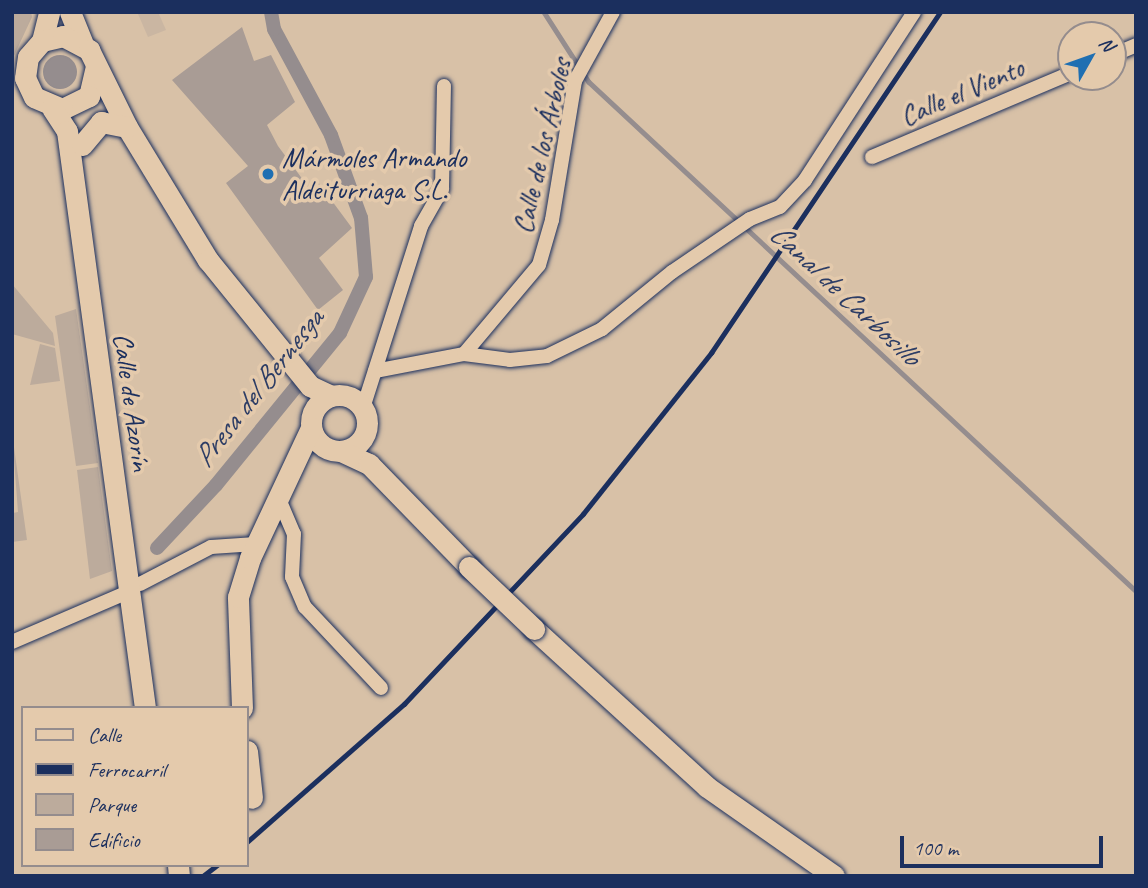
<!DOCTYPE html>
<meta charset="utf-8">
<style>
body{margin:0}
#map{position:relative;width:1148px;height:888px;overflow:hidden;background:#d8c1a7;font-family:Caveat,sans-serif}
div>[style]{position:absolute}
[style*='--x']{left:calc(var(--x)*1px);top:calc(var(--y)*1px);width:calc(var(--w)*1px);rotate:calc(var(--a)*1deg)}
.built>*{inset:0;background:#cab6a2}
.green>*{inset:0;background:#bcab9c}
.water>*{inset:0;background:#958d8e}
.round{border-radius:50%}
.stream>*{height:4.5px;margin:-2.25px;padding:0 2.25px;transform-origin:2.25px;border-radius:2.25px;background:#958d8e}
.canal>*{height:14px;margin:-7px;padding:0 7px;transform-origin:7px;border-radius:7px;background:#958d8e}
.building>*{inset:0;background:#a99c95}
.roads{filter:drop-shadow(0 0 2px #1b2f5e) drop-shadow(0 0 2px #1b2f5e)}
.street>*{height:14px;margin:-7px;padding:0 7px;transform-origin:7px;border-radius:7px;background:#e4caac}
.secondary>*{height:21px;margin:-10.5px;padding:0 10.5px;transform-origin:10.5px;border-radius:10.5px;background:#e4caac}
.secondary>.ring{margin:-10.5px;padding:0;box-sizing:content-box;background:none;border:21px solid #e4caac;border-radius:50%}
.rail>*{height:4.5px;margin:-2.25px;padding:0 2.25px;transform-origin:2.25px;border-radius:2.25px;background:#1b2f5e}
.bridges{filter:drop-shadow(0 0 2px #1b2f5e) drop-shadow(0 0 2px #1b2f5e)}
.secondary-bridge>*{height:21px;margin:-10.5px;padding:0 10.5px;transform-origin:10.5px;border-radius:10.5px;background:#e4caac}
.dots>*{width:19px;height:19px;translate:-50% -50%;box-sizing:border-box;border:4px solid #e4caac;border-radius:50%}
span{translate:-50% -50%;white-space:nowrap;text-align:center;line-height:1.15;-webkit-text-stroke:7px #e4caac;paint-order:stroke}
.street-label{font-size:28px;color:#1b2f5e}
.poi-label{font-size:28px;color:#1b2f5e}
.left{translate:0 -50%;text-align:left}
.water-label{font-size:30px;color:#2d3d65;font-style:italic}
.frame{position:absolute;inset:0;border:14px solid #1b2f5e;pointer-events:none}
.legend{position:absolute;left:21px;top:706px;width:228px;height:161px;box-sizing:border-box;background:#e4caac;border:2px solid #948c8d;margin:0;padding:9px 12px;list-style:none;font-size:21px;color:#1b2f5e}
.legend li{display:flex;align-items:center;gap:14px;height:35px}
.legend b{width:35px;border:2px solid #948c8d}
.north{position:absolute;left:1057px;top:21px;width:70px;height:70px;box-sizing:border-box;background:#e4caac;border:2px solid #948c8d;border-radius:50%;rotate:50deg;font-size:19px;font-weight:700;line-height:28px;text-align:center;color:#1b2f5e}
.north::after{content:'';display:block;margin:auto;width:24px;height:32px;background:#1f6fb2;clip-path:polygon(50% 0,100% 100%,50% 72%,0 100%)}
.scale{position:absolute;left:900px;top:836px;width:203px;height:32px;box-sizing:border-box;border:4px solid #1b2f5e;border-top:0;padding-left:9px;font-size:21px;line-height:24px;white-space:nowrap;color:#1b2f5e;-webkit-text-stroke:5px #e4caac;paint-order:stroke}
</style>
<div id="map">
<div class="built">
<i style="clip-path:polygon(158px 12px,166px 30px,148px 37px,138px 14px)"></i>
</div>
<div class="green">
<i style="clip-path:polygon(12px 12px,31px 12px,32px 17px,12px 60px)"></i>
<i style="clip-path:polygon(12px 284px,53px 333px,55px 346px,12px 334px)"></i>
<i style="clip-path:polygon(76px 309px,98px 463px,76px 466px,55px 316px)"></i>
<i style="clip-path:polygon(40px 344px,55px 348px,60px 381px,30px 385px)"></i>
<i style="clip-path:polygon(12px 433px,27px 540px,12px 542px,13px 513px,18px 512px)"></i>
<i style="clip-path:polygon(98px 467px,112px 571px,90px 579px,77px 470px)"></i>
</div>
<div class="water">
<i class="round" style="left:43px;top:55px;width:34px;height:34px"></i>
</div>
<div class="stream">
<i style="--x:544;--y:12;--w:83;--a:57.3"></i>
<i style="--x:589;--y:82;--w:747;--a:42.94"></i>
</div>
<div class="canal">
<i style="--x:157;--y:548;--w:86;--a:-46.9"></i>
<i style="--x:216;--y:485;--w:196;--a:-50.8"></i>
<i style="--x:340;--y:333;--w:62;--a:-65.1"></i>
<i style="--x:366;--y:277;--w:59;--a:-94.8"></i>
<i style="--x:361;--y:218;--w:88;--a:-109.9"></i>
<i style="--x:331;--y:135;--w:120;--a:-118.3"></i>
<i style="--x:274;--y:29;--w:17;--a:-100"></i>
</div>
<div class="building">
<i style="clip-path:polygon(242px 27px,254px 61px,271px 55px,295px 102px,267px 125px,278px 146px,309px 188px,318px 182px,352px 228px,319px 258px,343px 290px,318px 310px,226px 183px,248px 166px,172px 80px)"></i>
</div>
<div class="roads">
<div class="street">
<i style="--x:1113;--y:55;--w:25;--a:-23"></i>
<i style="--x:872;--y:157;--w:216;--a:-22.9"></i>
<i style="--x:464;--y:354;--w:116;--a:-49.9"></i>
<i style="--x:539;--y:265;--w:47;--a:-73.9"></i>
<i style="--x:552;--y:220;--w:141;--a:-80.6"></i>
<i style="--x:575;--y:81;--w:79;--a:-61.2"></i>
<i style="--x:375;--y:371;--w:91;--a:-10.8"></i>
<i style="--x:464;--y:354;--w:46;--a:7.4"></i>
<i style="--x:510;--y:360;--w:37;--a:-6"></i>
<i style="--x:547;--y:356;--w:61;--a:-26.1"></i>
<i style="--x:602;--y:329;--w:90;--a:-39.2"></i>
<i style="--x:672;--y:272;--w:94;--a:-34.2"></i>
<i style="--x:750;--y:219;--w:32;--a:-22"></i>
<i style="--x:780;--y:207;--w:37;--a:-47"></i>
<i style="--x:805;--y:180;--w:200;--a:-57"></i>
<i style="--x:363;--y:408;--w:191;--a:-72.3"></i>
<i style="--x:421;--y:226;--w:43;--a:-60.4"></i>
<i style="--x:442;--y:189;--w:103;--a:-88.9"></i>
<i style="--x:279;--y:499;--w:38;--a:67"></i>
<i style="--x:294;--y:534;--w:43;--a:92.7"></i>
<i style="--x:292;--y:577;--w:33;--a:67"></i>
<i style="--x:305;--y:607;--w:111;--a:46.8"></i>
<i style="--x:140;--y:584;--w:80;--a:-27.5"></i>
<i style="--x:211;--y:547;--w:45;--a:-3.8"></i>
<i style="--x:12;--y:642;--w:126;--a:-23.3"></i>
</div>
<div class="secondary">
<i style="--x:70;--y:12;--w:35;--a:68"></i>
<i style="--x:42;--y:41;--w:30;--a:-76"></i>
<i style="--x:96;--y:66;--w:31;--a:103"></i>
<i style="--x:89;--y:96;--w:30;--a:154"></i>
<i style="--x:62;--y:109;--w:30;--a:-157"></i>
<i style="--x:34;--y:97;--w:21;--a:-115"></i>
<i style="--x:25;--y:78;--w:21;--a:-82"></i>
<i style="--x:28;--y:57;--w:21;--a:-49"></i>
<i style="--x:42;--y:41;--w:22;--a:-13"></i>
<i style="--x:63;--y:36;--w:30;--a:28"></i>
<i style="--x:89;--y:50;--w:86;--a:63.7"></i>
<i style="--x:127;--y:127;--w:156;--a:58.7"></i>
<i style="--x:208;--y:260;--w:162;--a:51"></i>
<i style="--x:310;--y:386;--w:23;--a:25"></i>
<i style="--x:52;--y:108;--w:27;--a:57"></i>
<i style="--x:67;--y:131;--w:582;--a:82.3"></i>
<i style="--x:82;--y:145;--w:30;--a:-50"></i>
<i style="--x:101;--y:122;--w:26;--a:11"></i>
<i class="ring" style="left:311px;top:395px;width:35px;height:35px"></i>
<i style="--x:343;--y:452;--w:29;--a:25"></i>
<i style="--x:369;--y:464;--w:144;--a:45.8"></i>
<i style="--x:534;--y:629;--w:234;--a:42.4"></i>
<i style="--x:707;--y:787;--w:155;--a:35"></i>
<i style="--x:242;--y:708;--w:111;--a:-92.1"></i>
<i style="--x:238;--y:597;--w:41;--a:-72.9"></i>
<i style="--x:250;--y:558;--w:144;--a:-64.9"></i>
<i style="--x:247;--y:751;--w:47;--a:83.9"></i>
<i style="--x:178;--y:865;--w:11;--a:85"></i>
</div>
</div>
<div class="rail">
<i style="--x:247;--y:842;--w:209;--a:-41.3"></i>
<i style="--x:404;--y:704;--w:261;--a:-46.7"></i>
<i style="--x:583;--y:514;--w:206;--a:-51.5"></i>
<i style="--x:711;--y:353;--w:411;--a:-56.1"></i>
<i style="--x:203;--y:876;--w:18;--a:-38"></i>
</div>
<div class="bridges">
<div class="secondary-bridge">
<i style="--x:469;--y:567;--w:90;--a:43.6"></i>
</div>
</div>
<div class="dots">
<i style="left:268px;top:174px;background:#1f6fb2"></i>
</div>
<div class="street-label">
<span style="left:962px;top:92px;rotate:-23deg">Calle el Viento</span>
<span style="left:542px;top:146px;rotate:-77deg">Calle de los Árboles</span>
<span style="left:132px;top:402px;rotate:82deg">Calle de Azorín</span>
</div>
<div class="poi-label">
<span class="left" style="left:282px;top:174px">Mármoles Armando<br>Aldeiturriaga S.L.</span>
</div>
<div class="water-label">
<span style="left:845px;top:294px;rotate:43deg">Canal de Carbosillo</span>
<span style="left:258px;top:388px;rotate:-52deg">Presa del Bernesga</span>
</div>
<div class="frame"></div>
<ul class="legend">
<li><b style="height:9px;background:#e4caac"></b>Calle</li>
<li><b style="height:9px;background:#1b2f5e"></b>Ferrocarril</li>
<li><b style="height:19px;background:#bcab9c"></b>Parque</li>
<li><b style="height:19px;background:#a99c95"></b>Edificio</li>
</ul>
<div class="north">N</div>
<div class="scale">100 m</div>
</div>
